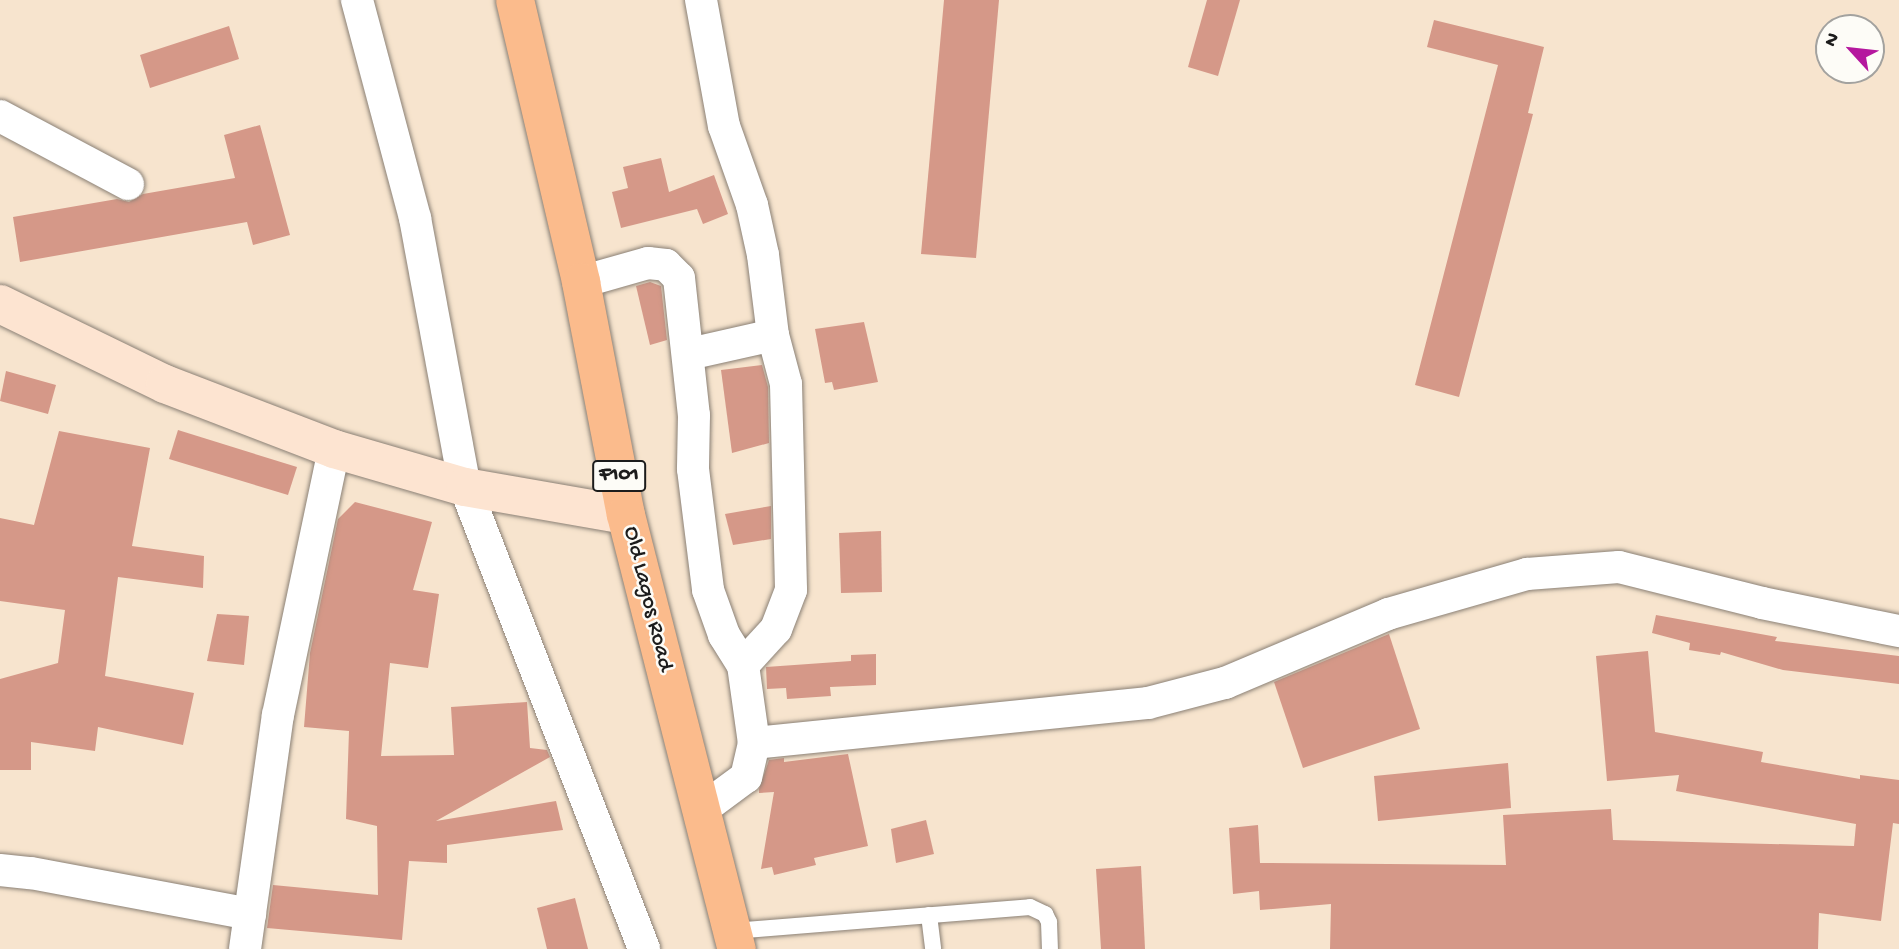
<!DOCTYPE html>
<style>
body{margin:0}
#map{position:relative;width:1899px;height:949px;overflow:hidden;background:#f7e4ce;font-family:"Gochi Hand",sans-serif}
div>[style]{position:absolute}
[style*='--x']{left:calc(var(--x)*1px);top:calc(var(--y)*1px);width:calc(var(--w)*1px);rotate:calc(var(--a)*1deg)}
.building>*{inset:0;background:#d59888}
.roads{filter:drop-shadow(0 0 2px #8a8075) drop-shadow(0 0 2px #8a8075)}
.lane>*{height:16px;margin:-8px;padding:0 8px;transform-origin:8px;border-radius:8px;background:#fff}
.street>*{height:32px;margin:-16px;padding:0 16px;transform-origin:16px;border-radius:16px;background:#fff}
.secondary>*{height:38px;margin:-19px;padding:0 19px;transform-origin:19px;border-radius:19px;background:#fde4d1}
.primary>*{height:38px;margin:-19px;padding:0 19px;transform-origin:19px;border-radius:19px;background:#fbbb8c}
span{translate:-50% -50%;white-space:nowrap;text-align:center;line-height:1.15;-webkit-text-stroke:5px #fdfcf7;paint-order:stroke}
.shield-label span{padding:2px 5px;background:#fdfcf7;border:2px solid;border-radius:5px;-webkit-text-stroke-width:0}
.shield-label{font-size:21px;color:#1c1c1c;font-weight:700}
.street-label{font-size:23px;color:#1c1c1c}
.north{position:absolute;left:1815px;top:14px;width:70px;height:70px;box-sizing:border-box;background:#fdfcf7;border:2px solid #a3a29f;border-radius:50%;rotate:297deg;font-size:19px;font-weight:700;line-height:28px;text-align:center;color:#1c1c1c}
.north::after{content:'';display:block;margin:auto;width:24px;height:32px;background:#b5179e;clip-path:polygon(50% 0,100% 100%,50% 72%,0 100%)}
</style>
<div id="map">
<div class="building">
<i style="clip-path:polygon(944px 0,999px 0,976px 258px,921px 254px)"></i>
<i style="clip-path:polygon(1207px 0,1240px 0,1218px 76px,1188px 67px)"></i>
<i style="clip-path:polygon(1434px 20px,1544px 47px,1528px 113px,1533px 114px,1459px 397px,1415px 385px,1498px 65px,1427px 47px)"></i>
<i style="clip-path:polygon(229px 26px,239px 59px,150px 88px,140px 55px)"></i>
<i style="clip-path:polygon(260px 125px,290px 235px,253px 245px,247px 222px,20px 262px,13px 217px,117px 199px,129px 202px,143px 194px,235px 178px,224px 135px)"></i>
<i style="clip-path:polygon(661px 158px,669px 192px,714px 175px,728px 214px,703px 224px,697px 209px,621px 228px,612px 192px,628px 188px,623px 167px)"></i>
<i style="clip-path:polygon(650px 282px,661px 286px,667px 340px,650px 345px,636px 286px)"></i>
<i style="clip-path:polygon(864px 322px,878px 382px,834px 390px,832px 382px,825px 383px,815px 329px)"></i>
<i style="clip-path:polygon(762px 365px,768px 387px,769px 443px,732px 453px,721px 370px)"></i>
<i style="clip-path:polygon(6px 371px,56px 385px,48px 414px,0 401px)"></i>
<i style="clip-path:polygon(178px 430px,297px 467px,288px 495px,169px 459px)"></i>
<i style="clip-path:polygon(59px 431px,150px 448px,132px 546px,204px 556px,203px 588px,118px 577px,105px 676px,194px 693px,183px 745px,98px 727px,95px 751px,31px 742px,31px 770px,0 770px,0 679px,58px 663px,65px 610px,0 601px,0 518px,34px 525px)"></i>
<i style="clip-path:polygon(355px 502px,432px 522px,413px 590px,439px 594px,428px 668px,390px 663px,381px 756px,454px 755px,451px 707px,527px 702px,530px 748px,547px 750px,550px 757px,436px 821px,556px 801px,563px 830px,447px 845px,447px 863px,409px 861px,402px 940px,267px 928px,273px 885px,378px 895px,377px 826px,346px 819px,349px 731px,304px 727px,310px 653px,338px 519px)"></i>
<i style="clip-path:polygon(771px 506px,771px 539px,733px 545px,725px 514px)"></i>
<i style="clip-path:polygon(881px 531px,882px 592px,841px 593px,839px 533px)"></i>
<i style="clip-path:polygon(217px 614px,249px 616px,244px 665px,207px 661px)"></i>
<i style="clip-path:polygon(1656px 615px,1777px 637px,1775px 641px,1899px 656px,1899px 684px,1783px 670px,1721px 652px,1720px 655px,1689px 650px,1690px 643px,1652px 633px)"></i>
<i style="clip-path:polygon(1389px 634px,1420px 729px,1303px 768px,1274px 682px)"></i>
<i style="clip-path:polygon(1648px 651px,1655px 732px,1763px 752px,1761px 762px,1860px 779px,1860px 775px,1899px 780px,1899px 824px,1893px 823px,1881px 921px,1819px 913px,1818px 949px,1330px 949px,1331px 904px,1260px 910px,1259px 891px,1233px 894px,1229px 828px,1258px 825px,1260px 863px,1506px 865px,1503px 815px,1611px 809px,1613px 840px,1854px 846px,1856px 824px,1676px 791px,1679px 775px,1607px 781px,1596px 656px)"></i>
<i style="clip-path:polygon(876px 654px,876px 685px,830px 687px,831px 696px,787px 699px,786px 688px,767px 689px,766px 667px,851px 661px,851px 655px)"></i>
<i style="clip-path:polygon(848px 754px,868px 846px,814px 858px,816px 865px,774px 875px,772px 867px,761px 869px,774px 792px,759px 793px,759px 789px,769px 760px,784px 758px,784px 762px)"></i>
<i style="clip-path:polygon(1508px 763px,1511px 808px,1378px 821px,1374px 776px)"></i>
<i style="clip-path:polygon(926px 820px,934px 854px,896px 863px,891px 829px)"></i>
<i style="clip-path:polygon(1141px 866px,1145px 949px,1101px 949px,1096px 869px)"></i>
<i style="clip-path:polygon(575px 898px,588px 949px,547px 949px,537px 908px)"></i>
</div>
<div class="roads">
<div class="lane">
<i style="--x:929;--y:915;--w:34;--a:83"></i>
<i style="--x:733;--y:931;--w:298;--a:-4.6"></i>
<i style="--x:1030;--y:907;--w:17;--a:25"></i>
<i style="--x:1045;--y:914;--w:9;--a:63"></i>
<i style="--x:1049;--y:922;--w:27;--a:88"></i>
</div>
<div class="street">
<i style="--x:357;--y:0;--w:226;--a:75.1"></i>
<i style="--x:415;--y:218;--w:274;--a:79.5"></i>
<i style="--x:465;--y:487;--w:495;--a:68.8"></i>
<i style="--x:701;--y:0;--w:128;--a:79.7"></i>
<i style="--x:724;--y:126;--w:84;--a:70.5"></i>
<i style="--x:752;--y:205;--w:51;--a:77.6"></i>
<i style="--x:763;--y:255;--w:81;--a:82.9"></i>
<i style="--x:773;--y:335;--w:51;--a:75.1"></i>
<i style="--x:786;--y:384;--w:206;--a:88.6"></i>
<i style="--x:791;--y:590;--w:42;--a:111"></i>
<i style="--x:776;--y:629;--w:49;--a:132.5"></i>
<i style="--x:0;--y:116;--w:145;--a:28"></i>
<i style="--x:581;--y:282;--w:70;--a:-15.8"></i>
<i style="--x:648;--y:263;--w:18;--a:6"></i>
<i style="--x:666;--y:265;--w:18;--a:45"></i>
<i style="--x:679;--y:278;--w:138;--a:83.8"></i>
<i style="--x:694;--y:415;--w:54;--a:91.1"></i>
<i style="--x:693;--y:469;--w:122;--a:82.9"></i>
<i style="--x:708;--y:590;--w:48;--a:70.4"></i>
<i style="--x:724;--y:635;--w:36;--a:58"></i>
<i style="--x:743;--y:665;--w:79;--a:82"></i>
<i style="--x:754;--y:743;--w:35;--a:103"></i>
<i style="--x:746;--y:777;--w:57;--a:143.5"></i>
<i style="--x:689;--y:354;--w:86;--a:-12.7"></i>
<i style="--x:754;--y:743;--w:396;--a:-5.8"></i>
<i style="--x:1148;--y:703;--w:80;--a:-14.6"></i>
<i style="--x:1225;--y:683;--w:177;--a:-22.9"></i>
<i style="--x:1388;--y:614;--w:145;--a:-16.1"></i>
<i style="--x:1527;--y:574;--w:92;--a:-4.4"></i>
<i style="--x:1619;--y:567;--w:147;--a:14.1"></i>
<i style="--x:1762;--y:603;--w:140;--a:11.6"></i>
<i style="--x:0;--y:870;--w:31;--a:6"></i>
<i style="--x:31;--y:873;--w:223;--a:10.6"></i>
<i style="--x:245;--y:949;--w:236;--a:-82"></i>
<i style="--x:278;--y:715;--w:272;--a:-78.1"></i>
</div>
<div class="secondary">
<i style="--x:0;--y:304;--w:183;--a:25.9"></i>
<i style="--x:165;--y:384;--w:181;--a:21"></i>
<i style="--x:334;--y:449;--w:136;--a:16.2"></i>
<i style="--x:465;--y:487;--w:163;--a:9.9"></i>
</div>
<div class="primary">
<i style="--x:515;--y:0;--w:290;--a:76.8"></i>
<i style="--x:581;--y:282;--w:237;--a:79.1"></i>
<i style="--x:626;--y:515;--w:448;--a:75.7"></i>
</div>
</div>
<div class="shield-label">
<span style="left:619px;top:476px">F101</span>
</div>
<div class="street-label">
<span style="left:647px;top:599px;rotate:76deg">Old Lagos Road</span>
</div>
<div class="north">N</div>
</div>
